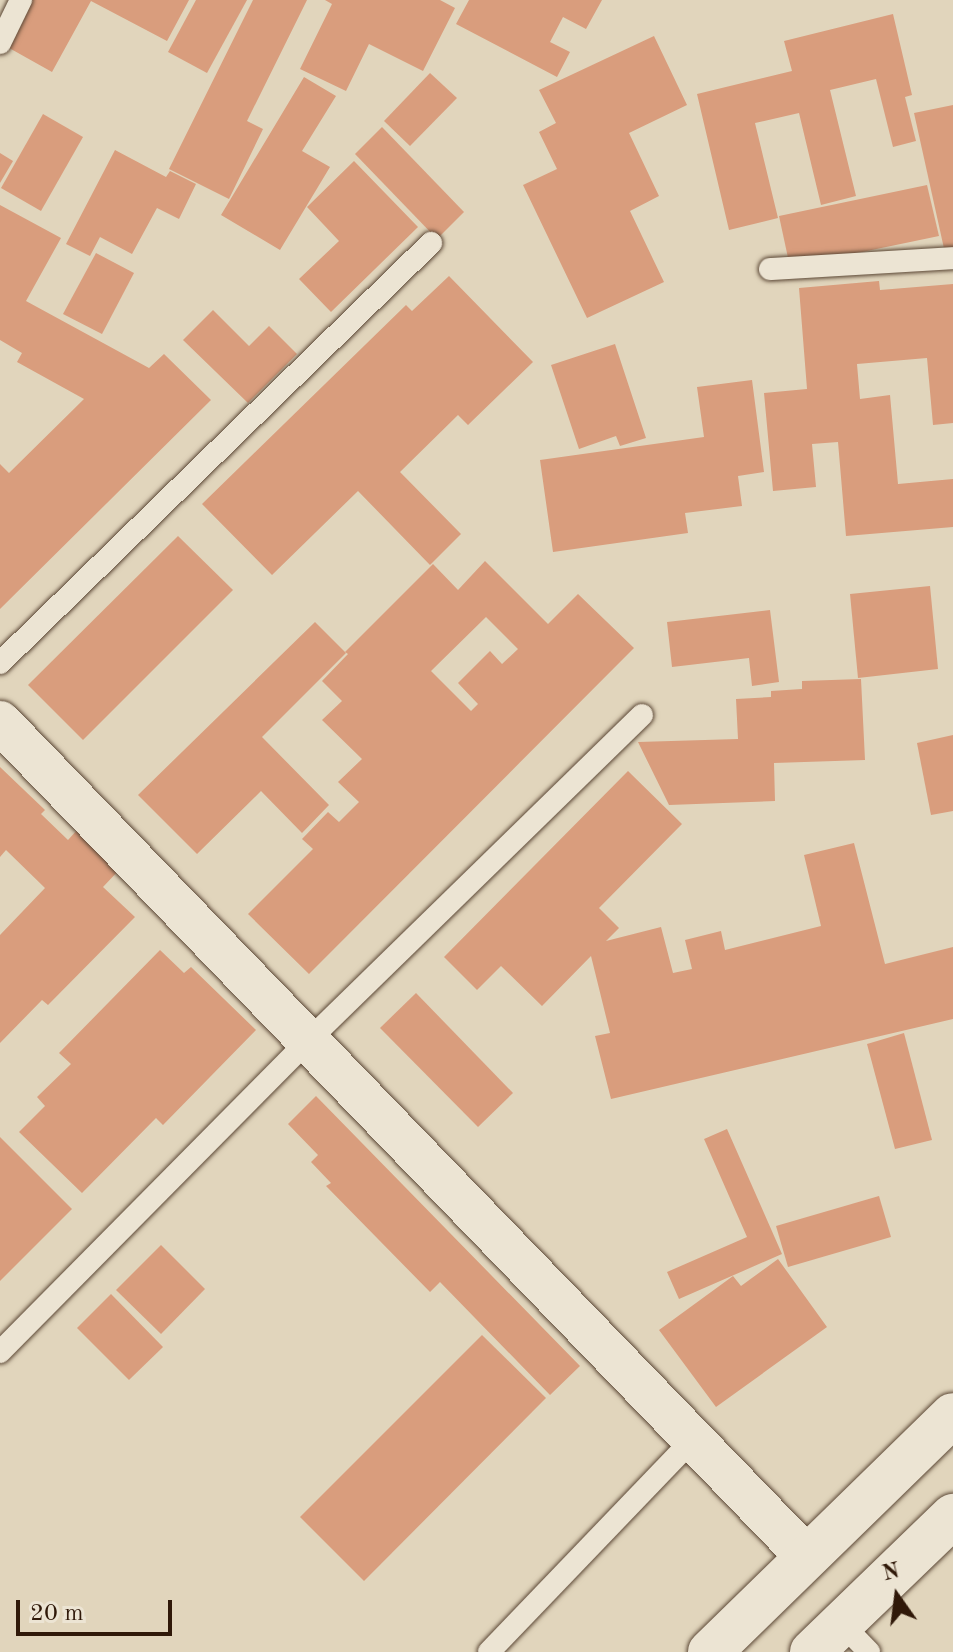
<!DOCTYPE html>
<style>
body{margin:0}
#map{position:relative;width:953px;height:1652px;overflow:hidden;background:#e1d5bc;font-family:"Old Standard TT",serif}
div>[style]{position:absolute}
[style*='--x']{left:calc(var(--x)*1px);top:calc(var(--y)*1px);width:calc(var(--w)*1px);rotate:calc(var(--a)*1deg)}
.building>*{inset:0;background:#d99d7d}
.roads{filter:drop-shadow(0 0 2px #5c4836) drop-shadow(0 0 2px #5c4836)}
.service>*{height:22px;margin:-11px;padding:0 11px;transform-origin:11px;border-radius:11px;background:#ece4d3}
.minor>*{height:42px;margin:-21px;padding:0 21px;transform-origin:21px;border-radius:21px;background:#ece4d3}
.secondary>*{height:44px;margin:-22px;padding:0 22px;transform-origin:22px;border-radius:22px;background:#ece4d3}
span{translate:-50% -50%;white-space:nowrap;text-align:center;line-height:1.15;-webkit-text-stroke:6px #ece4d3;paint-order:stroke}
.north{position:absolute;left:857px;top:1556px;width:80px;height:80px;-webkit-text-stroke:6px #ece4d3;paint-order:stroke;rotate:346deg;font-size:22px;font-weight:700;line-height:32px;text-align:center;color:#301909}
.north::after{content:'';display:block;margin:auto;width:28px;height:36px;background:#301909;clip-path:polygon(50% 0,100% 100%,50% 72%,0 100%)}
.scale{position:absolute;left:16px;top:1600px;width:156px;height:36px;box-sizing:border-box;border:4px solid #301909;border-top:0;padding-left:10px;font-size:24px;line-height:28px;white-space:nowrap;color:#301909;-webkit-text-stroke:6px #ece4d3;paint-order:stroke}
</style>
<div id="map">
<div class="building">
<i style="clip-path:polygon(26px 0,189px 0,167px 41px,91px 1px,52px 72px,2px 44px)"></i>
<i style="clip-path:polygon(196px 0,247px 0,207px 73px,168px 52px)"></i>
<i style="clip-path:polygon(253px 0,307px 0,247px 121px,263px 129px,229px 199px,169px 169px)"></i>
<i style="clip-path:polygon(325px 0,440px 0,455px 8px,423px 71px,369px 44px,346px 91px,300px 69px,332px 4px)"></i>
<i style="clip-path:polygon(469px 0,602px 0,586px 29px,563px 17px,550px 42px,570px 52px,557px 77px,456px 24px)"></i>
<i style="clip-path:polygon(893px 14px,912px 95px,905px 97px,916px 141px,893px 147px,876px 79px,830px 90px,856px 196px,821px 205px,799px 113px,755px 123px,778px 218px,729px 230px,697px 94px,792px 71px,784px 41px)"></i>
<i style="clip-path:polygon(654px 36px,687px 105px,629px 133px,659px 196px,630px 211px,664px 282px,587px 318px,523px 185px,557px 169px,539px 132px,556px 123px,539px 90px)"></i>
<i style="clip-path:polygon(430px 73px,457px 98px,410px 146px,384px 121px)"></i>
<i style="clip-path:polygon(304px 77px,336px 96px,302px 151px,330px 167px,280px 250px,221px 215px)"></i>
<i style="clip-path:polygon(953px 105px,953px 251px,945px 253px,914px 113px)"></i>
<i style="clip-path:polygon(43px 114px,83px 137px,41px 211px,1px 188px)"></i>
<i style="clip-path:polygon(382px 127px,464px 212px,437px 239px,355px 154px)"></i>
<i style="clip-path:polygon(115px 150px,166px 177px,170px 171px,196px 184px,179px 219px,157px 208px,132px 254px,100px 237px,90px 256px,66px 244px)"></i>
<i style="clip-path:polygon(0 153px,13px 161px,0 183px)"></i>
<i style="clip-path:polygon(354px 161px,418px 227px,331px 312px,299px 279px,339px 241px,307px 207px)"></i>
<i style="clip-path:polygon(927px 185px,939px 236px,790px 267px,779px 216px)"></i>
<i style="clip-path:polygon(0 205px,61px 238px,26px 301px,149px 368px,164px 354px,211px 400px,0 609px,0 464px,9px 473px,84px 399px,17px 362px,22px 353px,0 340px)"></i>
<i style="clip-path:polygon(96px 253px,134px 273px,102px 334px,63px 314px)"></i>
<i style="clip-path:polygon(449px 276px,533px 362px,468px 425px,458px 415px,400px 472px,461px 534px,430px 565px,358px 491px,272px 575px,202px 504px,406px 305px,412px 311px)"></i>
<i style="clip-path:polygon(879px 281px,880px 290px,953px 284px,953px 423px,933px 425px,927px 358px,857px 364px,860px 399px,890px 395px,898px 484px,953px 479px,953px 527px,846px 536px,838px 442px,812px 444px,816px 487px,773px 491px,764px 393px,807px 389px,799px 288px)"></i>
<i style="clip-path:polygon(213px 310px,249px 346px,269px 326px,297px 354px,248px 403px,183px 340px)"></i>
<i style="clip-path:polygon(615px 344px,646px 438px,620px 446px,616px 436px,579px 449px,551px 365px)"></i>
<i style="clip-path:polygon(752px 380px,764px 472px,738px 476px,742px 506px,685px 513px,688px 533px,553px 552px,540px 460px,704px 437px,697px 387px)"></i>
<i style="clip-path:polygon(178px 536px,233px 590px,83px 740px,28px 685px)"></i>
<i style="clip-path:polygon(evenodd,485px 561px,548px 624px,578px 594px,634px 648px,309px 974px,248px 914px,313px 849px,302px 839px,328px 812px,339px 822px,359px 802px,338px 782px,362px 759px,322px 720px,342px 701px,322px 681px,348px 654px,345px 652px,433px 564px,458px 590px,485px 561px,486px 617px,518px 649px,502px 664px,490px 651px,458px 683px,478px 704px,471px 711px,431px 671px,486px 617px)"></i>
<i style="clip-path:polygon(930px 586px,938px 669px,858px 678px,850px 594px)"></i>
<i style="clip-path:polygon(770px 610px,779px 682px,752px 686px,749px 658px,672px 667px,667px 622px)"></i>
<i style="clip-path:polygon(315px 622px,346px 653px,262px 737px,329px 805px,302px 833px,261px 791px,197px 854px,138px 795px)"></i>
<i style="clip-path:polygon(861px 679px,865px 760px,774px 763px,775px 801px,669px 805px,638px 742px,738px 739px,736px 699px,771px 697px,771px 691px,802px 689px,802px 681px)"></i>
<i style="clip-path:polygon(953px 735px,953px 811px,931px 815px,917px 743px)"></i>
<i style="clip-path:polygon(0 767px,45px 810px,41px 814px,68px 840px,78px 829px,120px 869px,103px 887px,135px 917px,48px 1005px,42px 1000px,0 1043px,0 935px,45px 888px,6px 850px,0 857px)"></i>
<i style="clip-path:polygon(628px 771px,682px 824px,599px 908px,619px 928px,606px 941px,661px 927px,673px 973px,692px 969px,685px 940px,721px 931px,725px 950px,821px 926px,804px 855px,854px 843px,885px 964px,953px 947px,953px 1019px,611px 1099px,595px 1036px,610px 1033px,591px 956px,542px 1006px,501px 966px,477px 990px,444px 957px)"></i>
<i style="clip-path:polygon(160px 950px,184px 973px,191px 967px,256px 1030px,163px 1125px,156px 1118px,82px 1193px,19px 1132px,45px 1106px,37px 1097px,71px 1064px,59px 1053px)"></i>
<i style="clip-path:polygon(416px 993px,513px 1093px,478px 1127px,380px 1028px)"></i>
<i style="clip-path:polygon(904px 1033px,932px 1140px,895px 1149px,867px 1044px)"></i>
<i style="clip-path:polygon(316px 1096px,580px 1366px,550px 1395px,440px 1282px,430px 1292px,326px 1186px,331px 1183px,311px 1162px,318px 1155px,288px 1124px)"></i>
<i style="clip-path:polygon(727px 1129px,782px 1254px,679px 1299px,667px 1272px,747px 1237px,704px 1139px)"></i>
<i style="clip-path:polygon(0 1137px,72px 1209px,0 1281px)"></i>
<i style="clip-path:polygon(879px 1196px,891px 1237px,788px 1267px,776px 1226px)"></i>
<i style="clip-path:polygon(161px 1245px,205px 1289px,161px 1334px,116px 1290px)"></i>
<i style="clip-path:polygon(778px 1259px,827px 1327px,716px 1407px,659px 1330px,733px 1276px,741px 1286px)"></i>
<i style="clip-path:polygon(111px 1294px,163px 1347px,129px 1380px,77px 1328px)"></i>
<i style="clip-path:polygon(482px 1335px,546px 1398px,364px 1581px,300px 1517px)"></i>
</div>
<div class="roads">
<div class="service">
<i style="--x:0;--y:43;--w:48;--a:-64"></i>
<i style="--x:770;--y:269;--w:183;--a:-3.4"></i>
<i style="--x:0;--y:663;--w:602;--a:-44.26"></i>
<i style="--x:0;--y:1352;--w:436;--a:-45.3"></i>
<i style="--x:307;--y:1042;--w:468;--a:-44.3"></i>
<i style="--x:842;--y:1624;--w:39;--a:46"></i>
<i style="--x:489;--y:1652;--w:295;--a:-46.2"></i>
</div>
<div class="minor">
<i style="--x:0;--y:722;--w:1161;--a:45.98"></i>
</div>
<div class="secondary">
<i style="--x:710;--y:1652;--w:339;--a:-44.3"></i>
<i style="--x:812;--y:1652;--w:196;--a:-44"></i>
</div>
</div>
<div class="north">N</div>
<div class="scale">20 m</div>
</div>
